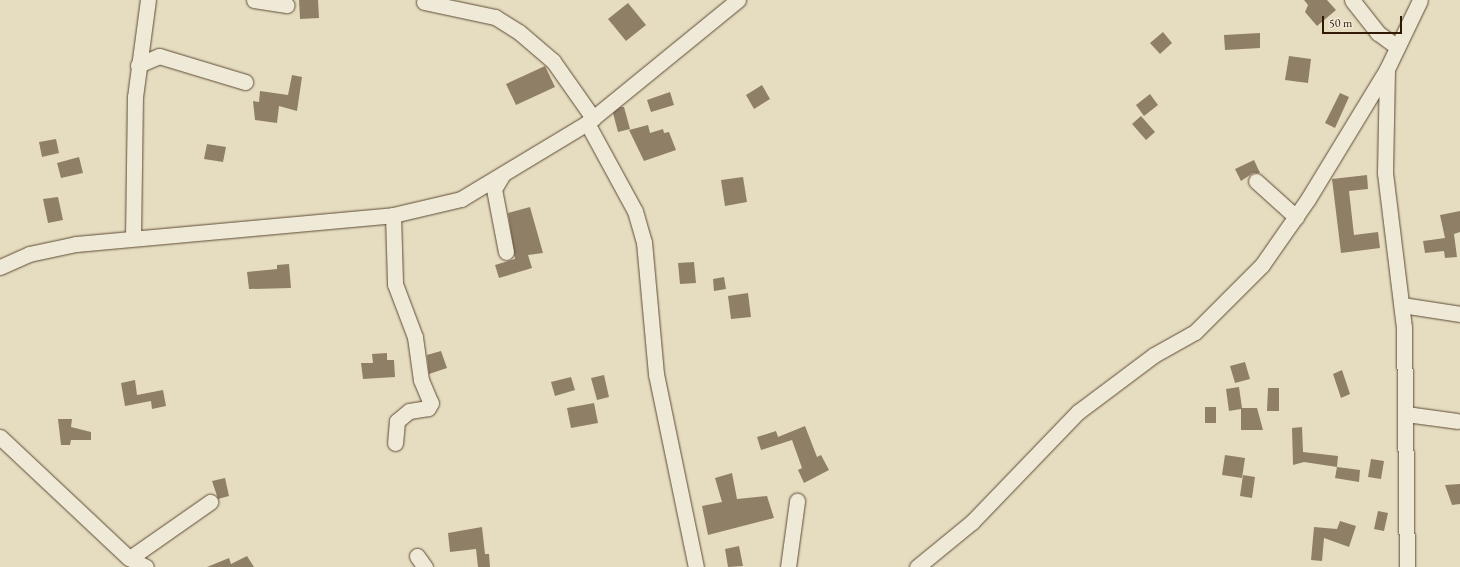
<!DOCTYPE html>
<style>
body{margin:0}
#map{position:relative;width:1460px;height:567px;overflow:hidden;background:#e6ddc1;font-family:"EB Garamond",serif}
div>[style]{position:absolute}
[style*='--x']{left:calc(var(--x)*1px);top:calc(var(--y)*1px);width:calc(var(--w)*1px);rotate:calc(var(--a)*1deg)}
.building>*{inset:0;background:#8f7f67}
.roads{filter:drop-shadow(0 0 1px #5e4b34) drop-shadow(0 0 1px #5e4b34)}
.minor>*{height:15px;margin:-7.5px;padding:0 7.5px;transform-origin:7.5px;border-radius:7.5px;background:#efe9d7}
span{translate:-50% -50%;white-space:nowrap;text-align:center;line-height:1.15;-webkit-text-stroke:3px #efe9d7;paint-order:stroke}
.scale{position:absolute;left:1322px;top:16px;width:80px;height:18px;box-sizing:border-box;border:2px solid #301a05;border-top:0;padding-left:5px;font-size:12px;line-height:14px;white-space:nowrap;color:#301a05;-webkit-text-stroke:3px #efe9d7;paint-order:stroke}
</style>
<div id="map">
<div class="building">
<i style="clip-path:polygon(299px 0,318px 0,319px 18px,300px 19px)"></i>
<i style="clip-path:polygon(1304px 0,1327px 0,1336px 10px,1317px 26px,1305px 12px,1308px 5px)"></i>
<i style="clip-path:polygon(628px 3px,646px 25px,626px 41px,608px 19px)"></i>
<i style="clip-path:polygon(1163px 32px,1172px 43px,1160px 54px,1150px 43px)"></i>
<i style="clip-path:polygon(1260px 33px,1260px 48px,1225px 50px,1224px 35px)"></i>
<i style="clip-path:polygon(1289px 56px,1311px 59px,1308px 83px,1285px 80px)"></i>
<i style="clip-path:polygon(545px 66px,555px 87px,516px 105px,506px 84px)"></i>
<i style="clip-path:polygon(292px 75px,302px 77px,297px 111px,279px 106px,277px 123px,255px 120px,253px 101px,259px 102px,260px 91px,288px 95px)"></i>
<i style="clip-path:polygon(762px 85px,770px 99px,754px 109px,746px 95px)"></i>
<i style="clip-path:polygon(670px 92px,674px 105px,651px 112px,647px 100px)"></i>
<i style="clip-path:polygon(1340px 93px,1349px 97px,1335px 128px,1325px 123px)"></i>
<i style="clip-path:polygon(1150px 94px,1158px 105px,1144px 116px,1136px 105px)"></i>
<i style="clip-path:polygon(620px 107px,624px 107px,630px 129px,618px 132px,613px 113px)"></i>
<i style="clip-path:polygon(1141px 116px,1155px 132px,1146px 140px,1132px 124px)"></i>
<i style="clip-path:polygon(648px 125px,650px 133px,663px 129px,664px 133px,669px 132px,676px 150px,644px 161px,629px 130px)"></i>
<i style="clip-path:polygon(56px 139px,59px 153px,42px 157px,39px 142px)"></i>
<i style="clip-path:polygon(207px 144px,226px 147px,223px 162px,204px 159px)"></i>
<i style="clip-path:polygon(79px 157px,83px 173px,61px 178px,57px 163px)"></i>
<i style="clip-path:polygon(1254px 160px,1260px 173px,1253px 173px,1241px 181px,1235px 169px)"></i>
<i style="clip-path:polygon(1367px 175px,1368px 189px,1349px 191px,1354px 235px,1378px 232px,1380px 248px,1341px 253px,1332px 179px)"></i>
<i style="clip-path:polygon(743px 177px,747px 202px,725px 206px,721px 180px)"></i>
<i style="clip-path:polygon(58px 197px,63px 220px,48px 223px,43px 199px)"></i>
<i style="clip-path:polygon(530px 207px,543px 253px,528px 255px,532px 268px,499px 278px,495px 265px,515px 259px,508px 213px)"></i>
<i style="clip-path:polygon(1460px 211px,1460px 232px,1454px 234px,1457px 257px,1445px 258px,1444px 251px,1425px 253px,1423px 241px,1445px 238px,1440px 215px)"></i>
<i style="clip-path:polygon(694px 262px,696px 283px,680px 284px,678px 263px)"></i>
<i style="clip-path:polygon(289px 264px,291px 288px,249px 289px,247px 272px,277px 269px,277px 265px)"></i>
<i style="clip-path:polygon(724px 277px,726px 289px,714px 291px,713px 279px)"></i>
<i style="clip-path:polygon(748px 293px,751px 317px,731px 319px,728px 296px)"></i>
<i style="clip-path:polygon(441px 351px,447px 368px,429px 374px,427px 355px)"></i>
<i style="clip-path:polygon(387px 353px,387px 360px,394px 360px,395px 377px,363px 379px,361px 363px,373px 363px,372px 354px)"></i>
<i style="clip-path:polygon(1245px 362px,1250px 379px,1235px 383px,1230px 366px)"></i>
<i style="clip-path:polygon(1342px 370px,1350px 394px,1341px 398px,1333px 374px)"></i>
<i style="clip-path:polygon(604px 375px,609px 397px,597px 400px,591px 378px)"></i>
<i style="clip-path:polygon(571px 377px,575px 390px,555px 396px,551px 382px)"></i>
<i style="clip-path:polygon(135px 380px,137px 395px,163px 390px,166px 406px,152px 409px,151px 401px,125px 406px,121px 383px)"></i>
<i style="clip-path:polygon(1239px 387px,1242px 408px,1257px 408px,1263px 430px,1241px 430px,1241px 409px,1229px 411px,1226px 389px)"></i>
<i style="clip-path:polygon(1268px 388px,1279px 388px,1279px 411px,1267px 411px)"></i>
<i style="clip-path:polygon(594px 403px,598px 423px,571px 428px,567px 408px)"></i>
<i style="clip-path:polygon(1205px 407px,1216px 407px,1216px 423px,1205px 423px)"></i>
<i style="clip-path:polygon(58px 419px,72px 419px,71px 427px,91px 432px,91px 440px,71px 440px,70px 445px,61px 445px)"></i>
<i style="clip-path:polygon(805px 426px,817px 457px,821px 455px,829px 470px,804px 483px,798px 470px,802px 468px,792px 440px,761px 450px,757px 437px,776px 431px,778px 437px)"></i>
<i style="clip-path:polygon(1302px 427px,1303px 452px,1338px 456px,1337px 467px,1304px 462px,1293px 465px,1292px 428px)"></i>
<i style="clip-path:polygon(1225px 455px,1245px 458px,1242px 478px,1222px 475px)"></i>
<i style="clip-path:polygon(1371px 459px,1384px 461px,1381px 479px,1368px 477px)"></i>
<i style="clip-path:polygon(1337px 467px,1360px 470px,1359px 482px,1335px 478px)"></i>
<i style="clip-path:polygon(732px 473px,737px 499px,767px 496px,774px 518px,708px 535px,702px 506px,722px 502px,715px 478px)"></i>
<i style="clip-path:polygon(1243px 475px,1255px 477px,1252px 498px,1240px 496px)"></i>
<i style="clip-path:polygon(225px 478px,229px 496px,218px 499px,212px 481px)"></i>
<i style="clip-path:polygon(1460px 484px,1460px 504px,1452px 505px,1445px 485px)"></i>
<i style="clip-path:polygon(1378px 511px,1388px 513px,1384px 531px,1374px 529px)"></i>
<i style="clip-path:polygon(1340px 521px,1356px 526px,1349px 547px,1324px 538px,1322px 561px,1311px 560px,1314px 527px,1337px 529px)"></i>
<i style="clip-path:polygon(482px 527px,485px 554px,489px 554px,490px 567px,478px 567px,476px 549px,450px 552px,448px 533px)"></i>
<i style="clip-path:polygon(739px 546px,743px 566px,728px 567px,725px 549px)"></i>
<i style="clip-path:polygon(247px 556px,254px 567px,207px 567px,229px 558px,231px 564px)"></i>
</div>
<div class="roads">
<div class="minor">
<i style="--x:254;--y:0;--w:33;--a:9"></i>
<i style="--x:1352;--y:0;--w:42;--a:51.8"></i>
<i style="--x:1378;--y:33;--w:24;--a:36"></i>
<i style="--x:424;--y:2;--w:73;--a:11.9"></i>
<i style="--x:495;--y:17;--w:28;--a:32"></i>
<i style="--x:519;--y:32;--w:45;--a:40.5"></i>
<i style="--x:553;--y:61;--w:70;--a:54.9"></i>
<i style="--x:138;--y:65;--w:23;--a:-23"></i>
<i style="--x:159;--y:56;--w:90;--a:16.8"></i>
<i style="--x:1387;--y:69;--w:104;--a:91.1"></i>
<i style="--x:1385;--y:173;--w:155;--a:83"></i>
<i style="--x:1404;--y:327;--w:240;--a:89.3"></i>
<i style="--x:587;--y:123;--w:100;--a:61.4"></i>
<i style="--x:635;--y:211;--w:32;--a:74"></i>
<i style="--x:644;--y:242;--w:133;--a:84.8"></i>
<i style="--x:656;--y:374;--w:197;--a:78.3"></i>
<i style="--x:503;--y:174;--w:17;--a:121"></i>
<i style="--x:494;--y:189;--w:64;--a:79.2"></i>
<i style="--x:1256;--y:181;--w:54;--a:42"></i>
<i style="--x:393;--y:215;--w:69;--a:88.3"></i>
<i style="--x:395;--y:284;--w:57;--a:69.3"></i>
<i style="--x:415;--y:337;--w:43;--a:82.1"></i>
<i style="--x:421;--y:380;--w:25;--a:67"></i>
<i style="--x:431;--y:403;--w:6;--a:121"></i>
<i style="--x:428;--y:408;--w:19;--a:171"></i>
<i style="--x:409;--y:411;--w:16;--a:140"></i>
<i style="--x:397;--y:421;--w:22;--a:95"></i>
<i style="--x:133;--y:238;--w:141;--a:-89.2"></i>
<i style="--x:135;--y:97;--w:98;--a:-82.4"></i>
<i style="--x:0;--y:267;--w:32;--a:-24"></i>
<i style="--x:29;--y:254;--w:48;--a:-12"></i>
<i style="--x:76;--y:244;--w:318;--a:-5.2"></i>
<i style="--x:393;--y:215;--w:70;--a:-13.2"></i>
<i style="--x:461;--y:199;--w:147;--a:-31.1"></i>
<i style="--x:587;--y:123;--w:195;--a:-39.2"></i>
<i style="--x:1402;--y:305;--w:59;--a:8.8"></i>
<i style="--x:1406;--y:414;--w:51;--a:7.8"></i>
<i style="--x:0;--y:437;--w:177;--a:43.2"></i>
<i style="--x:129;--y:558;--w:19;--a:28"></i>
<i style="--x:417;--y:556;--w:14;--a:54"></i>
<i style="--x:130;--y:558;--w:98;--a:-35"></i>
<i style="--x:788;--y:567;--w:67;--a:-82.2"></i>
<i style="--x:917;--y:567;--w:71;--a:-39.3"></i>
<i style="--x:972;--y:522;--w:153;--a:-46.1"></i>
<i style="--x:1078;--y:412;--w:95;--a:-36.9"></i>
<i style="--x:1154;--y:355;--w:47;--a:-29.3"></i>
<i style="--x:1195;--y:332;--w:95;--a:-45"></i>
<i style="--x:1262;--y:265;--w:80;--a:-55.1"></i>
<i style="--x:1308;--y:199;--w:152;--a:-58.7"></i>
<i style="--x:1387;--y:69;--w:76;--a:-64.4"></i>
</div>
</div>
<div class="scale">50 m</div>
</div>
